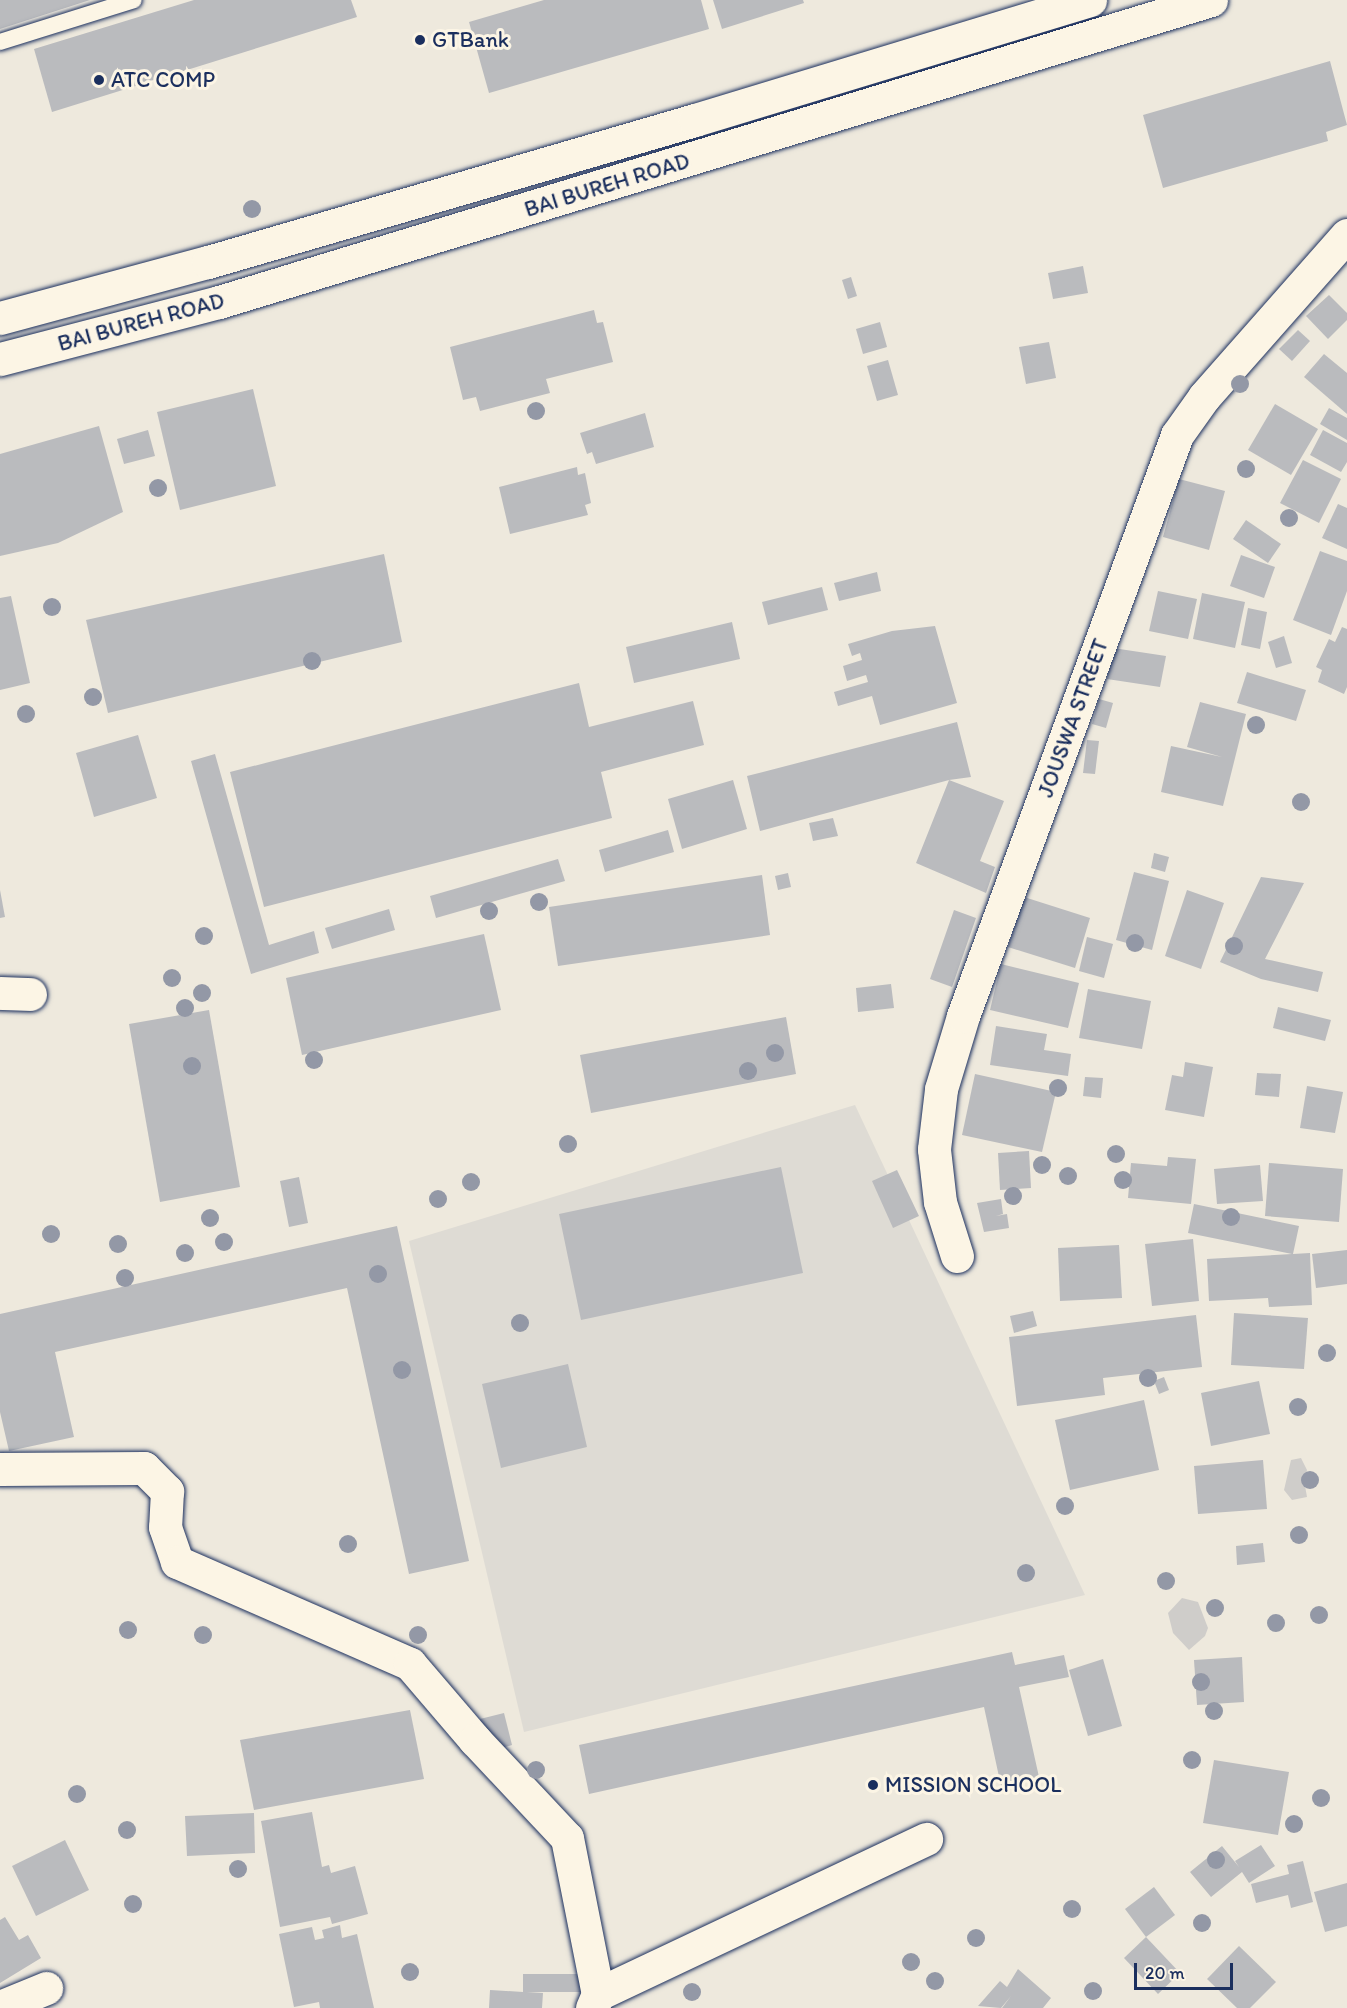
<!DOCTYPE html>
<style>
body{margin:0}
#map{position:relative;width:1347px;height:2008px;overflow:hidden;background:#eee9dd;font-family:Itim,sans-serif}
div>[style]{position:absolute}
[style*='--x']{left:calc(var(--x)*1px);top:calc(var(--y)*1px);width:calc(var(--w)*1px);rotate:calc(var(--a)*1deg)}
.built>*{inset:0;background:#dedbd4}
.green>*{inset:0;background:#cfcdca}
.building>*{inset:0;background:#babbbe}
.roads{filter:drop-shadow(0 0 2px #1b2f5e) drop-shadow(0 0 2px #1b2f5e)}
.lane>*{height:16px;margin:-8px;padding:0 8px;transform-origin:8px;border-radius:8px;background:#fcf5e5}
.street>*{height:33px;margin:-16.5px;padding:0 16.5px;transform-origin:16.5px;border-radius:16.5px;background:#fcf5e5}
.highway>*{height:33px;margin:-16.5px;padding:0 16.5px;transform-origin:16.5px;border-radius:16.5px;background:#fcf5e5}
.trees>*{width:18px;height:18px;margin:-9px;border-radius:50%;background:#9398a6}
.dots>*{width:16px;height:16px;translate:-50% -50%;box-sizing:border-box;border:3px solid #fcf5e5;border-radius:50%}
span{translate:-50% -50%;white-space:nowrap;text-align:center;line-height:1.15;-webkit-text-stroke:6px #fcf5e5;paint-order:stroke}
.poi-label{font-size:22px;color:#1b2f5e}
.left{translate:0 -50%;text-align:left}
.street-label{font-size:22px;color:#1b2f5e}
.scale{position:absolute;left:1134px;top:1963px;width:99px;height:27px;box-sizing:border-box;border:3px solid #1b2f5e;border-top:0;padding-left:8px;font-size:18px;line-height:21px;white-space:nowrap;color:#1b2f5e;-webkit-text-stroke:4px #fcf5e5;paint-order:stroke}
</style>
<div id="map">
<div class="built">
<i style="clip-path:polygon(855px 1105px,1085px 1595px,524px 1732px,409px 1241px)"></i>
</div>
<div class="green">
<i style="clip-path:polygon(1301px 1458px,1307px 1470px,1304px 1480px,1307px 1497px,1292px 1500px,1284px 1490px,1291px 1460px)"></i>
<i style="clip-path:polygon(1182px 1598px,1198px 1602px,1208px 1628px,1205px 1636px,1189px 1650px,1173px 1633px,1168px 1613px)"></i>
</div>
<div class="building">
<i style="clip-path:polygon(0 0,90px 0,0 29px)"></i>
<i style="clip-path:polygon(194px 0,351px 0,357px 17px,52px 112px,34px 49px)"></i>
<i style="clip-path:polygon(544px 0,701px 0,709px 29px,489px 93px,469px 22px)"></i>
<i style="clip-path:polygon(713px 0,803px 0,804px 3px,722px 29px)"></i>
<i style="clip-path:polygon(1330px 61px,1347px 125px,1326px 132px,1328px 141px,1163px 188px,1143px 115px)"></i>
<i style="clip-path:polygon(1083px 266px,1088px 293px,1053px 299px,1048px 273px)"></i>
<i style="clip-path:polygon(851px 277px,857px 296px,848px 299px,842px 280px)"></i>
<i style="clip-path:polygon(1329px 295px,1347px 313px,1347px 320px,1328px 339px,1306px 316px)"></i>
<i style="clip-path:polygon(594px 310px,597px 323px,603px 322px,613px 362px,546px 379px,550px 393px,480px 411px,476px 397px,463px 400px,450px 347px)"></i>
<i style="clip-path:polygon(880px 322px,887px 347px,863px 354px,856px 329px)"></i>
<i style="clip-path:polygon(1298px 330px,1310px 341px,1292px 361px,1279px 349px)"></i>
<i style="clip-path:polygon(1049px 342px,1056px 378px,1026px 384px,1019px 347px)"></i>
<i style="clip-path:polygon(1324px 354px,1347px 373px,1347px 414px,1304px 377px)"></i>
<i style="clip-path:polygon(888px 360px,898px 395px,877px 401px,867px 366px)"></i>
<i style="clip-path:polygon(253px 389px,276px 486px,180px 510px,157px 412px)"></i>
<i style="clip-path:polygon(1275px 404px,1318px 429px,1291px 475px,1248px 450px)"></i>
<i style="clip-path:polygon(1329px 408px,1347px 418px,1347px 440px,1320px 424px)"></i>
<i style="clip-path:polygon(645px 413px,654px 447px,596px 464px,592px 452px,587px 454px,580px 433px)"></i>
<i style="clip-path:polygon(99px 426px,123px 512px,58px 543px,0 556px,0 454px)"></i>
<i style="clip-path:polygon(148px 430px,155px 456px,124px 464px,117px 439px)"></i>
<i style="clip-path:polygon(1323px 430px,1347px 443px,1347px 462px,1341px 472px,1310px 455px)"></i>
<i style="clip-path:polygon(1303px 460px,1341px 479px,1319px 523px,1280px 503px)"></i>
<i style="clip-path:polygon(577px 467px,578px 475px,585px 473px,591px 503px,585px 505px,588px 515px,510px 534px,499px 487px)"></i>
<i style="clip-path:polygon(1179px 479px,1225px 491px,1209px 550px,1163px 537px)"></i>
<i style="clip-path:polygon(1338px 504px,1347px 508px,1347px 549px,1322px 538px)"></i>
<i style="clip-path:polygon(1246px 520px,1281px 544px,1268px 563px,1233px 539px)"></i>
<i style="clip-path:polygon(1320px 551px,1347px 561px,1347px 591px,1331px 635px,1293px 620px)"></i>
<i style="clip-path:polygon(384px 554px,402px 642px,108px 713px,86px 620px)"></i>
<i style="clip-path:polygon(1241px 555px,1275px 567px,1264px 598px,1230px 586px)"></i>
<i style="clip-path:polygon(877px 572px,881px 591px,839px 601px,834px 583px)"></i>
<i style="clip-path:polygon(822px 587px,828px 610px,768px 625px,762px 602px)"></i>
<i style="clip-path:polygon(1158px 591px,1197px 599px,1188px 639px,1149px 631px)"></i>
<i style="clip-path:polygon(1202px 593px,1245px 602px,1235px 648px,1193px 639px)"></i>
<i style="clip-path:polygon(11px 596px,30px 683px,0 690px,0 598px)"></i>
<i style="clip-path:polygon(1248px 608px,1267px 612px,1260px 649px,1241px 645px)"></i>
<i style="clip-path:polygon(732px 622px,740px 659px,634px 683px,626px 647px)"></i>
<i style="clip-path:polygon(935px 626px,957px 703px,880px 725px,872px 696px,838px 706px,834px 692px,868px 682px,866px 675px,847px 681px,843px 666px,862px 660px,860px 653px,852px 656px,848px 644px,892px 631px)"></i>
<i style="clip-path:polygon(1342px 627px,1347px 629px,1347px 687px,1344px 694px,1318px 682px,1322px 670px,1316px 667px,1329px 639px,1335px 642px)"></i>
<i style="clip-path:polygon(1284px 636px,1292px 663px,1276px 668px,1268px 642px)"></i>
<i style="clip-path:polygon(1113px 648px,1166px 656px,1160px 687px,1107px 679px)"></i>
<i style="clip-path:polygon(1247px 672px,1306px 690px,1296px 721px,1237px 703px)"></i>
<i style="clip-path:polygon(579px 683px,589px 727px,693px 701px,704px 745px,601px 772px,612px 818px,264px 907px,230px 772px)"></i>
<i style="clip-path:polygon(1099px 699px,1113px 703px,1106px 728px,1092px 724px)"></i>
<i style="clip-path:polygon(1200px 702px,1246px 714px,1223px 806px,1161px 792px,1171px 746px,1222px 757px,1187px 747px)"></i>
<i style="clip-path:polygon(957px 722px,971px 777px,949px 780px,1004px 801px,980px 861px,995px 867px,986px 893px,916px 863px,949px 780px,760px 831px,747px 776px)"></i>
<i style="clip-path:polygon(138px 735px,157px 798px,94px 817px,76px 753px)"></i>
<i style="clip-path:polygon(1087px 740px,1099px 741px,1095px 774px,1083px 773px)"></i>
<i style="clip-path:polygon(215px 754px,269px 945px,314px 931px,319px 953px,251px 974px,191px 761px)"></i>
<i style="clip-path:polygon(733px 780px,747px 829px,682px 849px,668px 799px)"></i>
<i style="clip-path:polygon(833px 818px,838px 836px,813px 841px,809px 823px)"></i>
<i style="clip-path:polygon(668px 830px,674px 852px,605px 872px,599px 850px)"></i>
<i style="clip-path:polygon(1154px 853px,1169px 857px,1165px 872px,1151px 868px)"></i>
<i style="clip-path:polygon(558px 859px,565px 881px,436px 918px,430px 896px)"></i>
<i style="clip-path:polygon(1134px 872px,1169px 881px,1152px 950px,1116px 940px)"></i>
<i style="clip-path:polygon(788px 873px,791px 887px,778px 890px,775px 876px)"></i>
<i style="clip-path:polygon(762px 875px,770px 935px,558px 966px,549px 907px)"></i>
<i style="clip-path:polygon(1261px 877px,1304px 883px,1265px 959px,1323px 972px,1318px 992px,1261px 979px,1220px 962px)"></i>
<i style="clip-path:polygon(0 890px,5px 917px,0 918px)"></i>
<i style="clip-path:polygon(1187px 890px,1224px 903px,1201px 969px,1165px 956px)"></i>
<i style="clip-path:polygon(1024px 897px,1090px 918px,1075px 968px,1008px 947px)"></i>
<i style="clip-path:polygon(389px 909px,395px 930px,332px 949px,325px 928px)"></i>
<i style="clip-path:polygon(954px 910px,976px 918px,952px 987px,930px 979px)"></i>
<i style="clip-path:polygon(484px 934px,501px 1010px,302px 1055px,286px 978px)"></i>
<i style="clip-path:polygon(1087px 937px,1113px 944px,1104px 978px,1079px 971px)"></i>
<i style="clip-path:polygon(1001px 964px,1079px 983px,1068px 1028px,990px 1010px)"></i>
<i style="clip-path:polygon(891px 984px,894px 1008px,858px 1012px,856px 988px)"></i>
<i style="clip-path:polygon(1088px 989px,1151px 1001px,1142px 1049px,1079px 1038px)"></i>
<i style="clip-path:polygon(1278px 1007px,1331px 1020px,1325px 1041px,1273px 1028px)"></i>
<i style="clip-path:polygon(209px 1010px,240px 1187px,160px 1202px,129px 1024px)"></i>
<i style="clip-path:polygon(786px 1017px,796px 1074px,591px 1113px,580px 1055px)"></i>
<i style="clip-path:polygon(996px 1026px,1047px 1034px,1044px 1050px,1071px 1054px,1068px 1076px,990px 1065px)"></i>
<i style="clip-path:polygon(1185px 1062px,1213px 1067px,1204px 1117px,1165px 1110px,1172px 1075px,1183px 1077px)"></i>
<i style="clip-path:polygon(1257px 1073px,1281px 1074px,1279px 1097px,1255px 1095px)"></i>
<i style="clip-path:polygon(975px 1074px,1056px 1092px,1042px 1152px,962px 1135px)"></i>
<i style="clip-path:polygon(1085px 1077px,1103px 1078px,1101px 1098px,1083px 1096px)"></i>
<i style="clip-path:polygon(1307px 1086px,1343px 1092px,1335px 1133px,1300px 1128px)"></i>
<i style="clip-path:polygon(1029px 1151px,1031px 1188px,1000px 1190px,998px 1153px)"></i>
<i style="clip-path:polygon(1168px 1157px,1196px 1159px,1191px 1204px,1128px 1198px,1131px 1163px,1167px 1166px)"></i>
<i style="clip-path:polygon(1269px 1163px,1343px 1169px,1339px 1222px,1265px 1216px)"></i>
<i style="clip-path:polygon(1260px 1165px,1263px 1201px,1217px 1204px,1214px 1169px)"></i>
<i style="clip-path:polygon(781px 1167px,803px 1273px,581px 1320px,559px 1214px)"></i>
<i style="clip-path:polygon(897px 1170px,919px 1216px,893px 1228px,872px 1181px)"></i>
<i style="clip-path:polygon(299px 1177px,308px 1223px,289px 1227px,280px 1181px)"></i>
<i style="clip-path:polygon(1001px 1199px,1003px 1214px,996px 1216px,1007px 1214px,1009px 1228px,984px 1232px,977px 1203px)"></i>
<i style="clip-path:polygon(1194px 1204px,1299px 1226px,1293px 1254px,1310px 1253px,1312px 1305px,1269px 1307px,1268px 1298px,1209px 1301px,1207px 1259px,1292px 1254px,1188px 1233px)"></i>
<i style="clip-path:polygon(397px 1226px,469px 1561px,409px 1574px,347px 1288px,55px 1352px,74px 1437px,9px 1451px,0 1412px,0 1314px)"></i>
<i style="clip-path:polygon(1193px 1239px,1199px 1301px,1152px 1306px,1145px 1244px)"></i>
<i style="clip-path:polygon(1119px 1245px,1122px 1298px,1060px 1301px,1058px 1248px)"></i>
<i style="clip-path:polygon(1347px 1250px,1347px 1284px,1316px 1288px,1312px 1254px)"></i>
<i style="clip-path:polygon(1033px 1311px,1037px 1326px,1014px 1333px,1010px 1316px)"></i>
<i style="clip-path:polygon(1234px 1313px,1308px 1318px,1304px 1369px,1231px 1365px)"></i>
<i style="clip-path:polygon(1196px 1315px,1202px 1367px,1103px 1378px,1105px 1395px,1017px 1406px,1009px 1337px)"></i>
<i style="clip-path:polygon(568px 1364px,587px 1447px,501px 1468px,482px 1384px)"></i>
<i style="clip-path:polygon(1164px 1377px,1169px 1390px,1159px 1394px,1154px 1381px)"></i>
<i style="clip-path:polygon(1259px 1381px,1270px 1434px,1211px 1446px,1201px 1393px)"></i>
<i style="clip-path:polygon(1144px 1400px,1159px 1470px,1070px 1490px,1055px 1420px)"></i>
<i style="clip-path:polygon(1263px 1460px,1267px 1509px,1198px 1514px,1194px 1466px)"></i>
<i style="clip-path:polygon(1263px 1543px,1265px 1562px,1237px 1565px,1236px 1546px)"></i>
<i style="clip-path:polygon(1012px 1652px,1015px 1665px,1064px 1655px,1069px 1677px,1019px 1687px,1039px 1777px,1001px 1786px,984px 1707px,589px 1794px,579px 1745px)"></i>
<i style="clip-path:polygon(1242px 1657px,1244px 1702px,1197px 1705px,1194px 1660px)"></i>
<i style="clip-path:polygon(1103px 1659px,1122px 1726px,1088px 1736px,1069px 1670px)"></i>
<i style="clip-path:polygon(410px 1710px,424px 1779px,254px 1810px,240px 1740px)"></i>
<i style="clip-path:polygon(504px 1713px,512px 1745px,489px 1752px,480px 1719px)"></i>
<i style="clip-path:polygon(1214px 1760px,1289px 1772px,1278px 1835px,1203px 1823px)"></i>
<i style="clip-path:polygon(312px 1812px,322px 1867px,329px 1865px,331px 1873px,355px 1866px,368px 1914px,332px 1924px,330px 1917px,280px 1927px,261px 1821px)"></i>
<i style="clip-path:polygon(254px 1813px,255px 1853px,187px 1856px,185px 1816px)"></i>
<i style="clip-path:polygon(65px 1840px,89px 1890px,36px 1916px,12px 1866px)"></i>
<i style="clip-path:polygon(1261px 1845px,1275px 1866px,1249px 1883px,1242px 1872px,1211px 1897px,1190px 1872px,1222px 1846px,1239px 1867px,1235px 1861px)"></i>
<i style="clip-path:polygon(1303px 1861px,1313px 1902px,1291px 1908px,1288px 1895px,1256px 1903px,1251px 1884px,1289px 1874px,1287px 1865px)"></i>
<i style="clip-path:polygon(1347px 1883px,1347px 1926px,1325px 1932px,1314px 1892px)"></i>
<i style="clip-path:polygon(1154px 1887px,1175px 1915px,1146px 1937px,1125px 1909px)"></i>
<i style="clip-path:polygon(5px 1917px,19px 1940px,28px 1935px,41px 1958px,0 1983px,0 1920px)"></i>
<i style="clip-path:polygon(340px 1925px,342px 1938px,357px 1934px,374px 2008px,320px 2008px,319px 2002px,294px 2007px,279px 1934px,312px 1927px,315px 1940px,324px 1938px,322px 1930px)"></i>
<i style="clip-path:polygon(1146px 1937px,1180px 1973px,1158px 1994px,1124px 1958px)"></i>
<i style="clip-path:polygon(1239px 1946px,1276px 1982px,1250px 2008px,1237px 2008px,1207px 1979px)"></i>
<i style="clip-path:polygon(1018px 1969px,1051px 1998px,1043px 2008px,1002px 2008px,1011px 1996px,1001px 2008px,978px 2006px,1000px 1981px,1007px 1987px)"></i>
<i style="clip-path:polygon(523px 1974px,584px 1974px,584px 1992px,527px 1992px,543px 1993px,542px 2008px,489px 2008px,490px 1990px,523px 1992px)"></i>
</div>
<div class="roads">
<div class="lane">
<i style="--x:0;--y:42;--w:140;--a:-17.4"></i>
</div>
<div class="street">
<i style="--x:0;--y:993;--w:30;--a:2"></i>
<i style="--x:957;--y:1256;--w:57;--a:-107.5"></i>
<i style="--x:940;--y:1202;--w:53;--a:-96.5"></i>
<i style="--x:934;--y:1149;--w:60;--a:-83.3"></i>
<i style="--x:941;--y:1089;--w:76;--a:-73.2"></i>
<i style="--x:963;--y:1016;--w:619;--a:-69.78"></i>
<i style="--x:1177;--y:435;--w:47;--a:-54.6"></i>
<i style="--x:1204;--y:397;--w:216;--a:-48.6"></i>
<i style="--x:0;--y:1469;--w:144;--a:-0.4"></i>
<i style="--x:144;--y:1468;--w:33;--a:45"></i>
<i style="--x:167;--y:1491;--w:36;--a:93"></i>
<i style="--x:165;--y:1527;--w:37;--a:71"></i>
<i style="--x:177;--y:1562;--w:254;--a:23.6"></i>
<i style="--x:410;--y:1664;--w:100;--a:49.5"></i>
<i style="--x:475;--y:1740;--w:134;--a:46.8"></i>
<i style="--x:567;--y:1838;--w:159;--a:78.8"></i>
<i style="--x:0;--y:2007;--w:50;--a:-22.4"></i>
<i style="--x:592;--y:2008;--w:15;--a:-67"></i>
<i style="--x:598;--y:1994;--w:363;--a:-25.3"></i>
</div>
<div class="highway">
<i style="--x:0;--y:318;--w:215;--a:-15.1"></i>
<i style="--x:208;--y:262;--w:507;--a:-16.26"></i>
<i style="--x:695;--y:120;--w:413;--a:-16.9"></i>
<i style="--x:0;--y:359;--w:226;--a:-14.6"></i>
<i style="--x:219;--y:302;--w:1037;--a:-16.93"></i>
</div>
</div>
<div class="trees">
<i style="left:252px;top:209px"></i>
<i style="left:1240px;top:384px"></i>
<i style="left:536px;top:411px"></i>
<i style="left:1246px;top:469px"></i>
<i style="left:158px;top:488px"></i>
<i style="left:1289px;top:518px"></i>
<i style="left:52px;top:607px"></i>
<i style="left:312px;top:661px"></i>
<i style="left:93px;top:697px"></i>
<i style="left:26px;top:714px"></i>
<i style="left:1256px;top:725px"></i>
<i style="left:1301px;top:802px"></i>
<i style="left:539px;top:902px"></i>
<i style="left:489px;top:911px"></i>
<i style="left:204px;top:936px"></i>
<i style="left:1135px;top:943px"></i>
<i style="left:1234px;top:946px"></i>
<i style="left:172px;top:978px"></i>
<i style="left:202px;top:993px"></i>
<i style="left:185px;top:1008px"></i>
<i style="left:775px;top:1053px"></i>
<i style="left:314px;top:1060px"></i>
<i style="left:192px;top:1066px"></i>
<i style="left:748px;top:1071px"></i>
<i style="left:1058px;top:1088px"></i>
<i style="left:568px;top:1144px"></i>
<i style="left:1116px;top:1154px"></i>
<i style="left:1042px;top:1165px"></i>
<i style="left:1068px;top:1176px"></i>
<i style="left:1123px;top:1180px"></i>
<i style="left:471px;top:1182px"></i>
<i style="left:1013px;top:1196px"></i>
<i style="left:438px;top:1199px"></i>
<i style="left:1231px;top:1217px"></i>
<i style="left:210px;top:1218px"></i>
<i style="left:51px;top:1234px"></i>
<i style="left:224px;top:1242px"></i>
<i style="left:118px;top:1244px"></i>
<i style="left:185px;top:1253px"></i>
<i style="left:378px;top:1274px"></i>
<i style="left:125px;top:1278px"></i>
<i style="left:520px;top:1323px"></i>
<i style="left:1327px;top:1353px"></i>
<i style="left:402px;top:1370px"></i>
<i style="left:1148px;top:1378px"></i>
<i style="left:1298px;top:1407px"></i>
<i style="left:1310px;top:1480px"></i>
<i style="left:1065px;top:1506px"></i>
<i style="left:1299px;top:1535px"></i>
<i style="left:348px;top:1544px"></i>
<i style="left:1026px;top:1573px"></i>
<i style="left:1166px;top:1581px"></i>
<i style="left:1215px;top:1608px"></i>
<i style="left:1319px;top:1615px"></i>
<i style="left:1276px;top:1623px"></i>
<i style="left:128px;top:1630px"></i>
<i style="left:203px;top:1635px"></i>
<i style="left:418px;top:1635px"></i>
<i style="left:1201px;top:1682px"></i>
<i style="left:1214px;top:1711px"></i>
<i style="left:1192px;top:1760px"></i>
<i style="left:536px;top:1770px"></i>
<i style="left:77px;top:1794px"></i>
<i style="left:1321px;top:1798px"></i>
<i style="left:1294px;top:1824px"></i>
<i style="left:127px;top:1830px"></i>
<i style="left:1216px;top:1860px"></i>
<i style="left:238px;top:1869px"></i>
<i style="left:133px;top:1904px"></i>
<i style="left:1072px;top:1909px"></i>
<i style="left:1202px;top:1923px"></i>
<i style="left:976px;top:1938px"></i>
<i style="left:911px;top:1962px"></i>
<i style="left:410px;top:1972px"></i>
<i style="left:935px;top:1981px"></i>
<i style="left:1093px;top:1991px"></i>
<i style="left:692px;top:1992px"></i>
</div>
<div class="dots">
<i style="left:420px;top:40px;background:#1b2f5e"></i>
<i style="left:99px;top:80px;background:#1b2f5e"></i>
<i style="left:873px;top:1785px;background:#1b2f5e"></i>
</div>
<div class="poi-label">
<span class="left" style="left:432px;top:40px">GTBank</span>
<span class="left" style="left:111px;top:80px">ATC COMP</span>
<span class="left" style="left:885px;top:1785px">MISSION SCHOOL</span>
</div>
<div class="street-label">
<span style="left:607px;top:185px;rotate:-17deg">BAI BUREH ROAD</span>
<span style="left:141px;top:322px;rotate:-15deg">BAI BUREH ROAD</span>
<span style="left:1073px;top:718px;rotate:-70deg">JOUSWA STREET</span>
</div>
<div class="scale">20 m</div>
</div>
